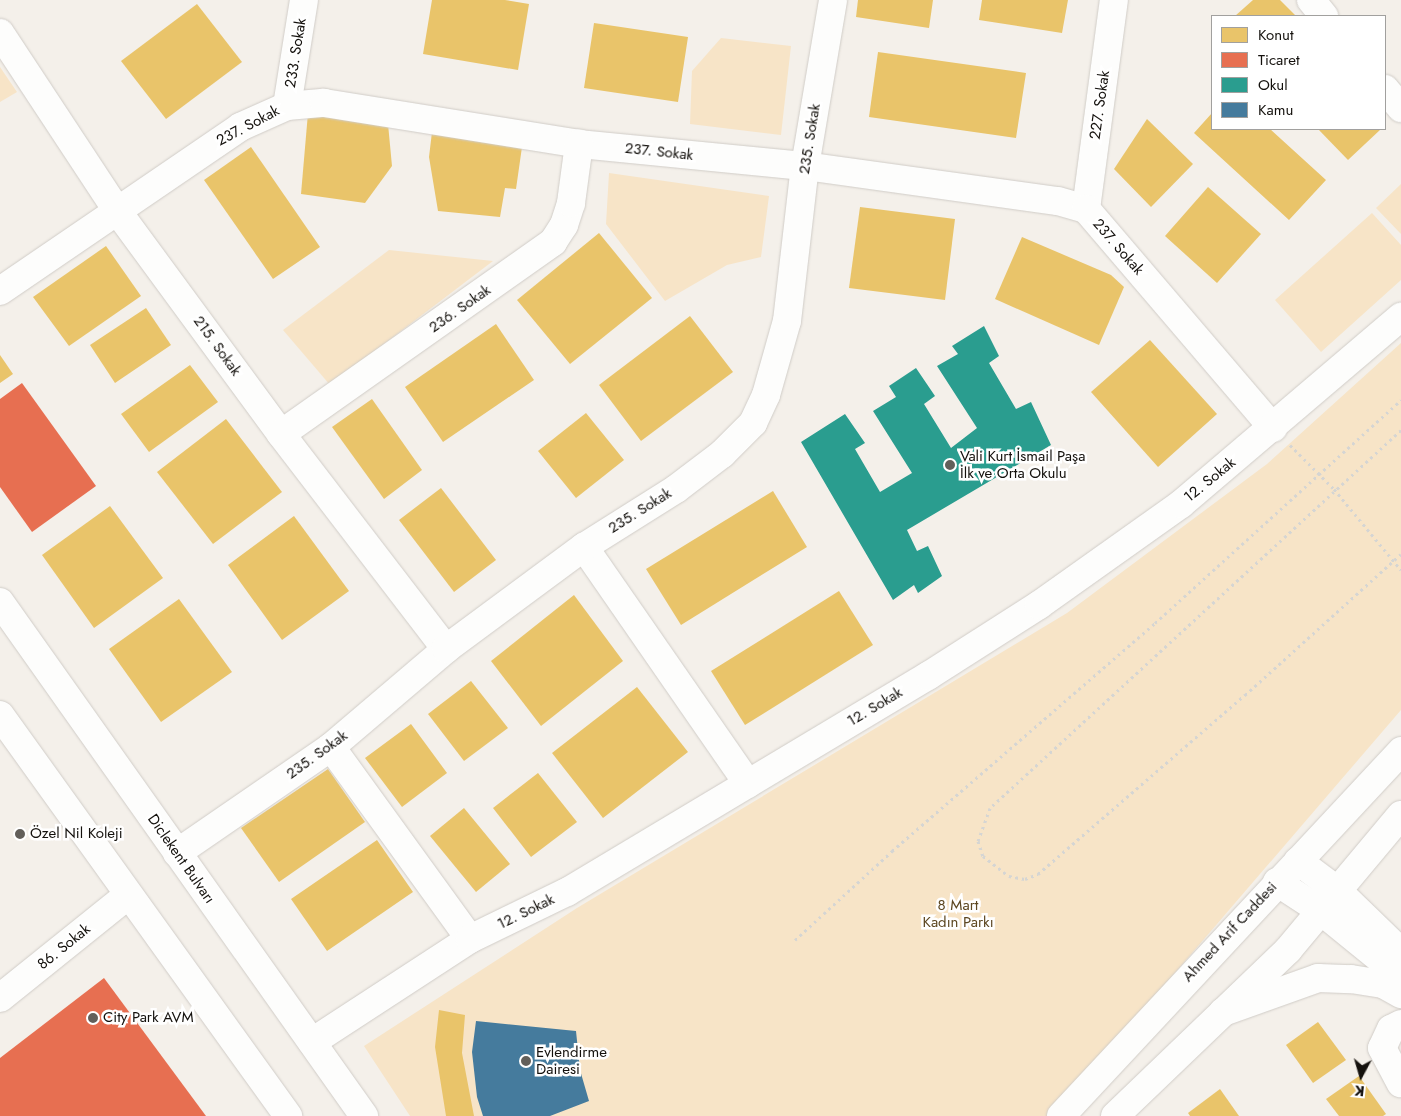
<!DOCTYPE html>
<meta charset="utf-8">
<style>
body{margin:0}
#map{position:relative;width:1401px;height:1116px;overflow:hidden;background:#f4f0ea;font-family:Jost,sans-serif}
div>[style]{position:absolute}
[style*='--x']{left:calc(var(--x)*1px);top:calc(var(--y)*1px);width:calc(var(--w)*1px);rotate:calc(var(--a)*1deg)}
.green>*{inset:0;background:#f7e4c7}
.homes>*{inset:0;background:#e9c46a}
.shops>*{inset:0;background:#e76f51}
.schools>*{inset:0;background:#2a9d8f}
.public>*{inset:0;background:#457b9d}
.path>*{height:3px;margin-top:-1.5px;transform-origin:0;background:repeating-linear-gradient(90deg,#d5d5d3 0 2.5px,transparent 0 6.5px)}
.roads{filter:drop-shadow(0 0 1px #d0ccc7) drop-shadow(0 0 1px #d0ccc7)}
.minor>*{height:28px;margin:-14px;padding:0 14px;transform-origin:14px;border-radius:14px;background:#fdfdfc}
.major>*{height:28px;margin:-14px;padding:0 14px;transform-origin:14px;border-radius:14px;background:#fdfdfc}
.dots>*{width:14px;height:14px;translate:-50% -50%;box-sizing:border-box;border:2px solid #fff;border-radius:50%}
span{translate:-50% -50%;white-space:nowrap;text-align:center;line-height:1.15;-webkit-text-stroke:5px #fff;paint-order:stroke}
.street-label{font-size:15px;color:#14110d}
.poi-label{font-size:15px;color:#14110d}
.left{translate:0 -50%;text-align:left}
.park-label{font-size:15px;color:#5d4721}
.legend{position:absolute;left:1211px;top:15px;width:175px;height:115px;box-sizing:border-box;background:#fff;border:1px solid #a1a09e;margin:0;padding:6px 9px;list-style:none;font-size:15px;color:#14110d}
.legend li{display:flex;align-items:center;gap:10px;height:25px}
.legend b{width:25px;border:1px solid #a1a09e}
.north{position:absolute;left:1336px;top:1051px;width:50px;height:50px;-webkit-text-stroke:4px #fff;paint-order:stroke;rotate:186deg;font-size:14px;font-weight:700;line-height:20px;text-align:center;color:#14110d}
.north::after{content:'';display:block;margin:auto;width:18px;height:22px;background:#14110d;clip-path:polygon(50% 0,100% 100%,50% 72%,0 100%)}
</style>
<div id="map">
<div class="green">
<i style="clip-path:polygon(721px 38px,791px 46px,781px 135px,690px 124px,692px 71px)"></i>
<i style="clip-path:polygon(0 67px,17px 92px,0 102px)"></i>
<i style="clip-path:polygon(609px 173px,769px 196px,761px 257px,727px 265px,665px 301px,606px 224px)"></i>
<i style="clip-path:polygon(1401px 184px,1401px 234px,1376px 208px)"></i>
<i style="clip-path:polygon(1372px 213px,1401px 245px,1401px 280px,1321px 352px,1275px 300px)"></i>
<i style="clip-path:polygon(389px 250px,493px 261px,330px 385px,283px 330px)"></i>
<i style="clip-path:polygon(1401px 343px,1401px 710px,1052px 1116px,410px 1116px,364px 1046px,577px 908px,1067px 613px,1267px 464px)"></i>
</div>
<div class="homes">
<i style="clip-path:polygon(432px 0,505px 0,529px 4px,518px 70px,423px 54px)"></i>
<i style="clip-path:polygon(858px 0,933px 0,929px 28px,856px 17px)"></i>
<i style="clip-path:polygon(982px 0,1068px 0,1062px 33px,979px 20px)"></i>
<i style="clip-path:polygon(1253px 0,1280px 0,1296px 16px,1235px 16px)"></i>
<i style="clip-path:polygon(197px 4px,242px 62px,166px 119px,121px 61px)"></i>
<i style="clip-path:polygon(594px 23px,688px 37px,678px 102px,584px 88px)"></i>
<i style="clip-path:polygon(878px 52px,1026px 73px,1016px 138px,869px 117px)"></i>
<i style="clip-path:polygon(308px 113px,388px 124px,392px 166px,365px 203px,301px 194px)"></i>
<i style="clip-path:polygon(1212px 113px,1212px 129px,1270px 129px,1326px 180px,1289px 220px,1194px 133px)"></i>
<i style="clip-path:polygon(1147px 119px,1193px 164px,1151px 207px,1114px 169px)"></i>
<i style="clip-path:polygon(1318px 129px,1381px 129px,1348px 160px)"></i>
<i style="clip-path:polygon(432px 132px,522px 147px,516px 189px,505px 188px,500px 217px,438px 211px,429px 157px)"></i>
<i style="clip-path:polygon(251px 147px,320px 247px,273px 279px,204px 180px)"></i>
<i style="clip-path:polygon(1208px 187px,1261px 234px,1217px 283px,1165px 236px)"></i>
<i style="clip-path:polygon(860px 207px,955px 219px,945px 300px,849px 288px)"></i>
<i style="clip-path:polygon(599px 233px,652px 298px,570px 364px,517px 300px)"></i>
<i style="clip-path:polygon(1022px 237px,1111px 275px,1124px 287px,1099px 345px,995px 299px)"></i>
<i style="clip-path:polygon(106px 246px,141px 296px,69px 346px,33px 297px)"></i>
<i style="clip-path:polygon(146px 308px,171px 345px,115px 383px,90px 345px)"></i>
<i style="clip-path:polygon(690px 316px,733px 372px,641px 441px,599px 385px)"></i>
<i style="clip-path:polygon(496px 324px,534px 380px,443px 442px,405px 387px)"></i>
<i style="clip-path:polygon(1150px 340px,1217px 414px,1158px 467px,1091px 392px)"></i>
<i style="clip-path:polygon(0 355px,13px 374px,0 383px)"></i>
<i style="clip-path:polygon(190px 365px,218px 402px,149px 452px,121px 414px)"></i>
<i style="clip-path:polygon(372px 399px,422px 470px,384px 499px,332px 427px)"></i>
<i style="clip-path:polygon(586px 413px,624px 460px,576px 498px,538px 451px)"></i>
<i style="clip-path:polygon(226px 419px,282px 492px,213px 544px,157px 472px)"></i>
<i style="clip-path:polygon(441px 488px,496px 560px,454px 592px,399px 520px)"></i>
<i style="clip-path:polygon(773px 491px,807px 547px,681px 625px,646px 569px)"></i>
<i style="clip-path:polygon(110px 506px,163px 578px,94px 628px,42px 555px)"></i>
<i style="clip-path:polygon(294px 516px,349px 591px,282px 640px,228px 565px)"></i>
<i style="clip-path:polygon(839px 591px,873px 645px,745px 725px,711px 671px)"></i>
<i style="clip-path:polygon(574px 595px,623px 661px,541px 726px,491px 661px)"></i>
<i style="clip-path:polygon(179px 599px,232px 672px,161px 722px,109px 649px)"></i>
<i style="clip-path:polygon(471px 681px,508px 728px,464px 761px,428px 714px)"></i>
<i style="clip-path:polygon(637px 687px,688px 752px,603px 818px,552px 753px)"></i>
<i style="clip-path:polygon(411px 724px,447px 773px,402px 807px,365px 758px)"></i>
<i style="clip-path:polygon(328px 769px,365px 822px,279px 882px,241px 828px)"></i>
<i style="clip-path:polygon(538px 773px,577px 822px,531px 857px,493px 808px)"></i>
<i style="clip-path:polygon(464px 808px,510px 864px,476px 892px,430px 836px)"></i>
<i style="clip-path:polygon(377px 840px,413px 892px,327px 951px,291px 899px)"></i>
<i style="clip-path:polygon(439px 1010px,465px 1015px,462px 1053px,474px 1116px,446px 1116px,435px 1047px)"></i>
<i style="clip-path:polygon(1318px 1022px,1346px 1060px,1313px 1083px,1286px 1045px)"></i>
<i style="clip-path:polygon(1359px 1076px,1386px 1114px,1383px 1116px,1339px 1116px,1326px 1099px)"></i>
<i style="clip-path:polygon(1220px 1089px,1239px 1116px,1190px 1116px,1188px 1113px)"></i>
</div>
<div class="shops">
<i style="clip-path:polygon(22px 383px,96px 486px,32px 532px,0 487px,0 399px)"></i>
<i style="clip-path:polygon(104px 978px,206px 1116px,0 1116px,0 1058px)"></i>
</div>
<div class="schools">
<i style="clip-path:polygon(984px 326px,999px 356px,989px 363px,1016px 409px,1031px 402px,1051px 445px,907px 530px,917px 551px,928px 546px,942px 576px,918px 593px,914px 585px,893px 600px,801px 442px,845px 414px,865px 443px,855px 449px,880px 492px,912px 473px,873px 411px,896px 397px,889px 386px,916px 368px,935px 396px,924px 404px,951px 448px,977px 428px,937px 366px,958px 354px,952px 346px)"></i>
</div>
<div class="public">
<i style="clip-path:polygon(476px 1021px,576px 1031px,580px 1070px,589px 1101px,550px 1116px,483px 1116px,477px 1097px,472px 1052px)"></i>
</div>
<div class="path">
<i style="--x:1401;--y:430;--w:558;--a:137.4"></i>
<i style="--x:990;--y:808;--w:35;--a:110"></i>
<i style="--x:978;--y:841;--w:16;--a:72"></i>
<i style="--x:983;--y:856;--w:33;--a:38"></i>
<i style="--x:1009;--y:876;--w:16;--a:11"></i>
<i style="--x:1025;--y:879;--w:14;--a:-21"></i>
<i style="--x:1038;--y:874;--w:274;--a:-40.9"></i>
<i style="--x:1245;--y:695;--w:210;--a:-42.1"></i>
<i style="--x:1290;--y:445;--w:62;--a:45"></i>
<i style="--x:1334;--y:489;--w:105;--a:50.4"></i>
<i style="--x:795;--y:940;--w:132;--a:-42.5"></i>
<i style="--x:892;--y:851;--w:348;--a:-40.9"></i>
<i style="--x:1155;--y:623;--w:332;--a:-42.2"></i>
</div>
<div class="roads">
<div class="minor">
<i style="--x:1311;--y:0;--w:21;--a:51"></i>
<i style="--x:0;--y:33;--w:214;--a:56.6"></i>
<i style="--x:118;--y:212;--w:275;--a:53.7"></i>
<i style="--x:281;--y:434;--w:271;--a:52.5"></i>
<i style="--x:1385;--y:89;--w:25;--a:50"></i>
<i style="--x:287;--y:106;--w:107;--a:-80.9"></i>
<i style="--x:1086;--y:209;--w:211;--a:-82.4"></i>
<i style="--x:0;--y:291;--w:291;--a:-34.3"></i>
<i style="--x:240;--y:127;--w:51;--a:-24.1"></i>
<i style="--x:287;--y:106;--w:37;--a:-5"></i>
<i style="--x:324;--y:103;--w:258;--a:9.1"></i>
<i style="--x:579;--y:144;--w:227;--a:5.6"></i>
<i style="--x:805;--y:166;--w:255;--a:7.9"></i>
<i style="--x:1058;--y:201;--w:29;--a:16"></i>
<i style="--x:1086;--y:209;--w:288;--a:49.5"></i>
<i style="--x:281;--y:434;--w:333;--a:-35.2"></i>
<i style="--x:553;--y:242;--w:20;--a:-57"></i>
<i style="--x:564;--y:225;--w:23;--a:-72"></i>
<i style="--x:571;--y:203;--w:60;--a:-82.3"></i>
<i style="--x:584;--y:547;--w:288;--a:55.3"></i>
<i style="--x:331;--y:747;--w:237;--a:54.1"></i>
<i style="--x:177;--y:853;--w:187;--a:-34.5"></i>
<i style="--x:331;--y:747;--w:151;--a:-40.4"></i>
<i style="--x:446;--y:649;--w:172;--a:-36.5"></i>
<i style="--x:584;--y:547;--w:109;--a:-32.2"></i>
<i style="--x:676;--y:489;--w:58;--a:-37.3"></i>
<i style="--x:722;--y:454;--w:44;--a:-45"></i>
<i style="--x:753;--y:423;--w:31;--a:-65"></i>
<i style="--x:766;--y:395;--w:77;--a:-74.2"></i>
<i style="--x:787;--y:321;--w:156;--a:-83.4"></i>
<i style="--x:805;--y:166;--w:168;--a:-80.4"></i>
<i style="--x:1298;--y:861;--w:50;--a:36.9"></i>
<i style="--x:1338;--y:891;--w:88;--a:44.1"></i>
<i style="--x:1277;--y:882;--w:53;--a:33.4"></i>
<i style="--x:1321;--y:911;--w:103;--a:39.1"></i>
<i style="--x:0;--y:998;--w:164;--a:-38.8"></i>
<i style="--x:1223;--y:1012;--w:101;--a:-19.7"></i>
<i style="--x:1318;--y:978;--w:33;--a:2"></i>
<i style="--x:1351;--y:979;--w:32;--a:9"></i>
<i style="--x:1383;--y:984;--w:21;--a:29"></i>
<i style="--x:1401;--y:1024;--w:11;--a:153"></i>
<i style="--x:1391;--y:1029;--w:21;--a:115"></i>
<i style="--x:1382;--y:1048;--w:40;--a:62"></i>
<i style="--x:312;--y:1042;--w:189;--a:-33.1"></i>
<i style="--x:470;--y:939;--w:108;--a:-25.9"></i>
<i style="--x:567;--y:892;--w:421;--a:-30.9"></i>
<i style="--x:928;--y:676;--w:132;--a:-32.6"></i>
<i style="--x:1039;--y:605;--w:174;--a:-35.4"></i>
<i style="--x:1181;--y:504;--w:289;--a:-40.4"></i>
</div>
<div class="major">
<i style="--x:0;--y:602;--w:630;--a:54.69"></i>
<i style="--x:0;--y:715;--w:494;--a:54.3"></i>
<i style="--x:1061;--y:1116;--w:499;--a:-47"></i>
<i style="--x:1115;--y:1116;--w:240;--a:-43.8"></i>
<i style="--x:1288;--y:950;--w:176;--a:-50.1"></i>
</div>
</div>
<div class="dots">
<i style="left:950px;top:465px;background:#625f5a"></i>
<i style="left:20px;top:834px;background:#625f5a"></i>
<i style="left:93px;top:1018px;background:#625f5a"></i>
<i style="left:526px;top:1061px;background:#625f5a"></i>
</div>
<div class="street-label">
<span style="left:296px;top:53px;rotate:-81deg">233. Sokak</span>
<span style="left:1100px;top:105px;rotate:-82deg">227. Sokak</span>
<span style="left:248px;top:126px;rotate:-28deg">237. Sokak</span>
<span style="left:810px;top:139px;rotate:-81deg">235. Sokak</span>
<span style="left:659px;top:152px;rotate:6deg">237. Sokak</span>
<span style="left:1118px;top:247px;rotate:49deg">237. Sokak</span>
<span style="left:460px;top:309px;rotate:-35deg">236. Sokak</span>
<span style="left:217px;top:346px;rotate:54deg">215. Sokak</span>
<span style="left:1210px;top:480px;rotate:-39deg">12. Sokak</span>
<span style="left:640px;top:511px;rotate:-32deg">235. Sokak</span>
<span style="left:875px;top:707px;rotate:-31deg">12. Sokak</span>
<span style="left:317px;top:755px;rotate:-36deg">235. Sokak</span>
<span style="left:181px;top:859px;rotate:55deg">Diclekent Bulvarı</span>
<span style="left:526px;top:912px;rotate:-26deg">12. Sokak</span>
<span style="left:1230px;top:932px;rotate:-47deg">Ahmed Arif Caddesi</span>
<span style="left:64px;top:947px;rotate:-39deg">86. Sokak</span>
</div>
<div class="poi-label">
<span class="left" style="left:960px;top:465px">Vali Kurt İsmail Paşa<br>İlk ve Orta Okulu</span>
<span class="left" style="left:30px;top:834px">Özel Nil Koleji</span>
<span class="left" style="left:103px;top:1018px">City Park AVM</span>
<span class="left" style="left:536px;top:1061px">Evlendirme<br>Dairesi</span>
</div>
<div class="park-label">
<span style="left:958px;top:914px">8 Mart<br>Kadın Parkı</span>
</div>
<ul class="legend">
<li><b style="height:14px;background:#e9c46a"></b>Konut</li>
<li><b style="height:14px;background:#e76f51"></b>Ticaret</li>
<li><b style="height:14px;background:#2a9d8f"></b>Okul</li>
<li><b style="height:14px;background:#457b9d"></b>Kamu</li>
</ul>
<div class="north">K</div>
</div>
